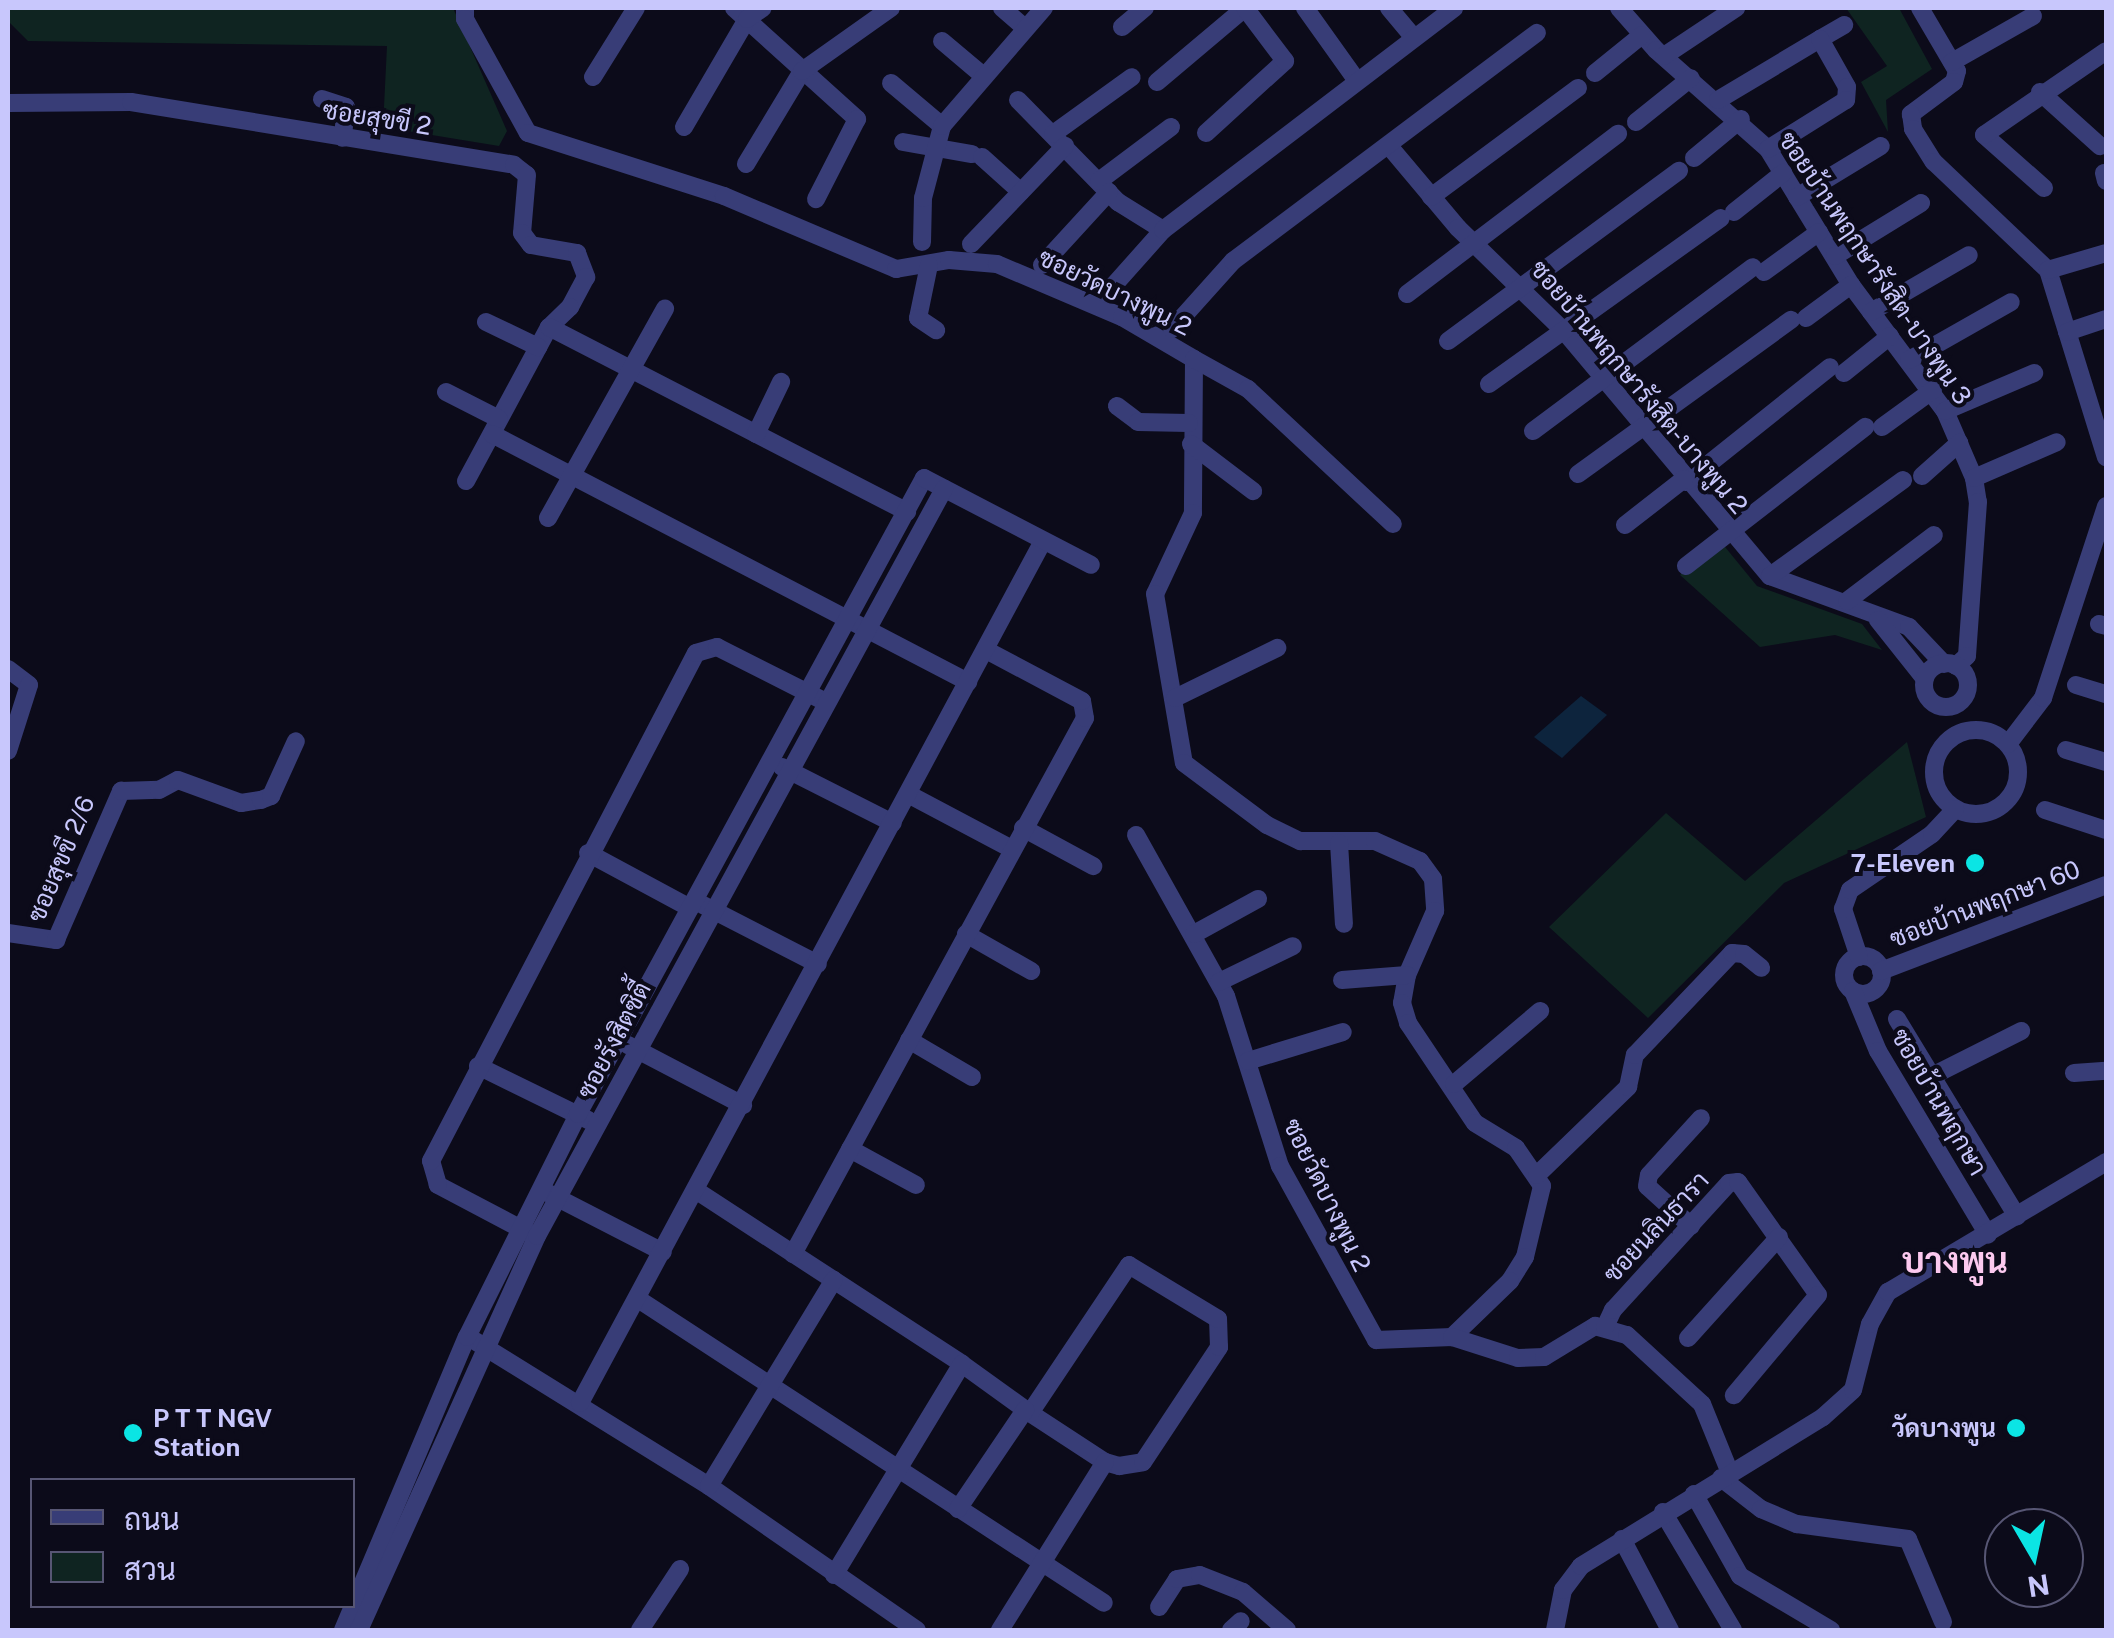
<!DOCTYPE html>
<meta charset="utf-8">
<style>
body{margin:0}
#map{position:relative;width:2114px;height:1638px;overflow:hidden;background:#0c0b1a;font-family:"Public Sans",Sarabun,sans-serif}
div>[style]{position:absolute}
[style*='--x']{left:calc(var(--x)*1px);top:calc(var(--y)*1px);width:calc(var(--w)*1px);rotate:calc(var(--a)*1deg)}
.green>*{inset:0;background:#0f2421}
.water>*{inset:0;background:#0d243d}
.minor>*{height:18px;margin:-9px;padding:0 9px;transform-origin:9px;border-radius:9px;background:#383d77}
.minor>.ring{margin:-9px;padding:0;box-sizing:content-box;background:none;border:18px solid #383d77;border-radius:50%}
.dots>*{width:28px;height:28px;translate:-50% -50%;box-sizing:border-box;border:5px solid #0c0b1a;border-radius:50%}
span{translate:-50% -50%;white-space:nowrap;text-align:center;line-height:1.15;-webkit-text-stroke:8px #0c0b1a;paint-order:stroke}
.street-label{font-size:25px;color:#c8c7fc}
.poi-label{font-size:25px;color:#c8c7fc;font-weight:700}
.right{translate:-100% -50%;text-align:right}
.left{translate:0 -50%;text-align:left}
.district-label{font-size:35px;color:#fcc9ef;font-weight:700}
.frame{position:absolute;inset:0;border:10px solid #c8c7fc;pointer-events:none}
.legend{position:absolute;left:30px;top:1478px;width:325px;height:130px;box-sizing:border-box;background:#0c0b1a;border:2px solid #575674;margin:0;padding:12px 18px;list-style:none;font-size:30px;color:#c8c7fc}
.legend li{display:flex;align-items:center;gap:20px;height:50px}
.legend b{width:50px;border:2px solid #575674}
.north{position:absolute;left:1984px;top:1508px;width:100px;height:100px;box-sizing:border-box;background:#0c0b1a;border:2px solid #575674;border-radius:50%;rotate:171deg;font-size:28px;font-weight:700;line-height:40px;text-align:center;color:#c8c7fc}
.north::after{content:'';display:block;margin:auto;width:35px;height:45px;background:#0be5e4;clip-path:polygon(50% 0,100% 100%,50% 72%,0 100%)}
</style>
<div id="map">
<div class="green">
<i style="clip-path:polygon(8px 8px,453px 8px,507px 131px,499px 146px,383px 127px,387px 46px,28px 41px,8px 21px)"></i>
<i style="clip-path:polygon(1846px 8px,1899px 8px,1932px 69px,1886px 100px,1888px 132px,1861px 82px,1887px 66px)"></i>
<i style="clip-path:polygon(1721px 542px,1757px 586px,1862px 624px,1882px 650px,1835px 635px,1760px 647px,1680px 575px)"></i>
<i style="clip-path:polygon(1907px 742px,1926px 817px,1784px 883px,1648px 1018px,1549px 927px,1666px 813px,1745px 881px)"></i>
</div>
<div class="water">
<i style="clip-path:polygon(1581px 696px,1607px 715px,1562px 758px,1534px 737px)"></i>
</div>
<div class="minor">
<i style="--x:465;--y:8;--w:11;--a:90"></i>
<i style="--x:465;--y:19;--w:130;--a:61.1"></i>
<i style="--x:528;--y:133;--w:206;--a:17.8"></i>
<i style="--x:724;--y:196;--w:187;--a:23"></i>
<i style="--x:896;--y:269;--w:54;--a:-9.6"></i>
<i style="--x:949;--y:260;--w:48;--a:4.8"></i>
<i style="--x:997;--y:264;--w:136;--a:23"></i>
<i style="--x:1122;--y:317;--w:83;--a:30.3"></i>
<i style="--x:1194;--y:359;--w:154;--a:90.4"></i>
<i style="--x:1193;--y:513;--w:89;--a:115.1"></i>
<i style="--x:1155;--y:594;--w:171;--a:80.3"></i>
<i style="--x:1184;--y:763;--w:104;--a:36.8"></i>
<i style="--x:1267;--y:825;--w:37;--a:26"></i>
<i style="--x:1300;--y:841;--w:75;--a:0"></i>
<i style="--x:1375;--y:841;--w:49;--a:24"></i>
<i style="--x:1420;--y:861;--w:22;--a:54"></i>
<i style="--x:1433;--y:879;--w:32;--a:86"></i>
<i style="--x:1435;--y:911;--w:70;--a:113.6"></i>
<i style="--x:1407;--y:975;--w:28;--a:100"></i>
<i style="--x:1402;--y:1003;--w:21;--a:73"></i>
<i style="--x:1408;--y:1023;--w:120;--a:56.2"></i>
<i style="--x:1475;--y:1123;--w:48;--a:31.4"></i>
<i style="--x:1516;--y:1148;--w:46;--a:55.6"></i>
<i style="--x:1542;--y:1186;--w:73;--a:103.5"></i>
<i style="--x:1525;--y:1257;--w:28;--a:122"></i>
<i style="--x:1510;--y:1281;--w:81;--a:136"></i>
<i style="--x:734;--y:8;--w:166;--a:42.1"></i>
<i style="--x:857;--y:119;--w:90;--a:117.1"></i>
<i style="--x:1002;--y:8;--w:30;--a:41"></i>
<i style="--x:1305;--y:8;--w:90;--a:54.5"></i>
<i style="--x:1389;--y:8;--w:39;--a:50"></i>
<i style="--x:1619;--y:8;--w:56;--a:48.6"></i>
<i style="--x:1656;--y:50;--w:149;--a:41.5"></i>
<i style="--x:1768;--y:149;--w:159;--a:58.6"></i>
<i style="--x:1851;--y:285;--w:157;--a:53.3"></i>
<i style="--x:1945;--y:411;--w:73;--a:66.6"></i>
<i style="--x:1974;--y:478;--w:24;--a:81"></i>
<i style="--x:1978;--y:502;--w:154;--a:94.1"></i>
<i style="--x:1967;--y:656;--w:15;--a:138"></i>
<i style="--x:1920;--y:8;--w:73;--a:59.6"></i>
<i style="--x:1957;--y:71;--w:11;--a:105"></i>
<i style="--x:1954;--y:82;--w:54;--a:143.3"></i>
<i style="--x:1911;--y:114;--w:15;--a:82"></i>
<i style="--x:1913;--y:129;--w:39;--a:58"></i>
<i style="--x:1934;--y:162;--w:157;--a:43.5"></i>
<i style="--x:2048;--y:270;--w:196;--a:72.8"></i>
<i style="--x:1122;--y:27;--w:30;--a:-40"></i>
<i style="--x:1820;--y:39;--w:28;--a:-30"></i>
<i style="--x:942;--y:41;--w:51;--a:40.2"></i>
<i style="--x:1664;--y:56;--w:87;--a:-33.7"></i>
<i style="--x:1952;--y:62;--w:93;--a:-29.6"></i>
<i style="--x:1595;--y:73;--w:60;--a:-39"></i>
<i style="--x:593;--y:77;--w:81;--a:-58.1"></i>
<i style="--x:1157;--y:82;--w:115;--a:-40.1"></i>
<i style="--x:891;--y:83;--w:67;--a:40.1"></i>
<i style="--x:2040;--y:92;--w:81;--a:42"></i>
<i style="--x:322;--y:99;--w:25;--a:18"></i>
<i style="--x:346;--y:107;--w:31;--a:96"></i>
<i style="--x:1018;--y:100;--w:143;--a:45.6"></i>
<i style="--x:1118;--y:202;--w:53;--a:31.9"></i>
<i style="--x:1718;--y:100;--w:119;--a:-30.9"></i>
<i style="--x:1820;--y:39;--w:55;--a:60.6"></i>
<i style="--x:1847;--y:87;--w:13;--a:94"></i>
<i style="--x:1846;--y:100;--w:92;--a:147.9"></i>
<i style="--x:8;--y:103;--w:123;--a:-0.5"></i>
<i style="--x:131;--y:102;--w:388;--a:9.3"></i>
<i style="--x:514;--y:165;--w:16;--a:38"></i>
<i style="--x:527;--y:175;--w:58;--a:94.9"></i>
<i style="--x:522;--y:233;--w:15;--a:53"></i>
<i style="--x:531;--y:245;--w:47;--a:9.9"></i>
<i style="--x:577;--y:253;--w:26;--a:69"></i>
<i style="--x:586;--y:277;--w:34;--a:118"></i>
<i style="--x:570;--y:307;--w:29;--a:136"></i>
<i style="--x:549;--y:327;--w:175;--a:118.3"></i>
<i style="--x:1636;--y:122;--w:70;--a:-38.7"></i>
<i style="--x:684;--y:127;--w:125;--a:-59.7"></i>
<i style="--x:747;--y:19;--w:19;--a:-35"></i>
<i style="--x:1206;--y:133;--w:107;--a:-42.3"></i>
<i style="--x:1285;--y:61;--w:66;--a:-127"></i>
<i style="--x:1053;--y:134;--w:97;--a:-35.8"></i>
<i style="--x:903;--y:142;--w:70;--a:9.9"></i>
<i style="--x:1389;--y:146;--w:107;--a:49.9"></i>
<i style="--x:1458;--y:228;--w:149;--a:44.2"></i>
<i style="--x:1565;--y:332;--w:319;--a:50"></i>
<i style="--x:1770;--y:576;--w:148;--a:20.1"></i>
<i style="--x:1909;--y:627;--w:51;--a:46.6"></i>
<i style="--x:982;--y:157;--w:52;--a:41.9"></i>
<i style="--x:1694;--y:158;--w:61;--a:-39.7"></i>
<i style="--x:746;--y:164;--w:109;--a:-58.9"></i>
<i style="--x:802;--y:71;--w:109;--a:-35.3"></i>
<i style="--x:2104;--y:173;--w:8;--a:76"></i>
<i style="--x:1099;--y:181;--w:90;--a:-36.9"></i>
<i style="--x:2044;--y:188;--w:80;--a:-138.5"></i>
<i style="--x:1984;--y:135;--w:148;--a:-34.5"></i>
<i style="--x:1431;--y:197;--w:183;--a:-36.6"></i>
<i style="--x:1797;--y:197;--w:98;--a:-31.3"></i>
<i style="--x:1734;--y:212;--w:63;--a:-38.5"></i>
<i style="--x:922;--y:242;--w:44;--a:-88.7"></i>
<i style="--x:923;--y:198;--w:74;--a:-75.2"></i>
<i style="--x:942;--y:126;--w:156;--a:-49.2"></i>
<i style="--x:971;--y:244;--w:136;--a:-46.2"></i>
<i style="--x:1835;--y:256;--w:101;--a:-31.6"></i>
<i style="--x:929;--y:265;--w:54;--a:101.7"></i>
<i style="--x:918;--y:318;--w:22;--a:34"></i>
<i style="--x:1042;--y:265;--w:99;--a:-47.5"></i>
<i style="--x:2048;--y:270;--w:60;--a:-16.3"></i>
<i style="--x:1764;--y:272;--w:68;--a:-36"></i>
<i style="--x:1106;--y:294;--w:86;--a:-48.3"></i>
<i style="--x:1163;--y:230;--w:366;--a:-37.3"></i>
<i style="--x:1407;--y:294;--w:265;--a:-37.2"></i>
<i style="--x:1871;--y:312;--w:113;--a:-30.2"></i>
<i style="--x:1806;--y:318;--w:56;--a:-36.3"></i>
<i style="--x:486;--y:322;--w:58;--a:25.7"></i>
<i style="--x:549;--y:327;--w:403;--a:27.3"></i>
<i style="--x:1172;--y:329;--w:91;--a:-48.1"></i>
<i style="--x:1233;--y:261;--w:380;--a:-36.9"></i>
<i style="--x:2067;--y:332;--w:41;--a:-18.4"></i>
<i style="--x:1448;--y:341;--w:287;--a:-36.4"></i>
<i style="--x:1194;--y:359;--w:62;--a:29.1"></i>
<i style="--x:1248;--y:389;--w:198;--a:43"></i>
<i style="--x:1909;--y:360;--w:117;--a:-29.6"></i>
<i style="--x:1844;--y:373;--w:59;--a:-38.8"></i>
<i style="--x:1489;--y:384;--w:285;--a:-35.6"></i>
<i style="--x:446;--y:392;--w:59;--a:27"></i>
<i style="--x:1117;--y:406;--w:26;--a:37"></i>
<i style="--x:1138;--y:422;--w:51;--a:1.1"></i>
<i style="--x:1945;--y:411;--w:97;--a:-23.1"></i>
<i style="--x:1882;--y:427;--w:63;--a:-36"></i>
<i style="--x:1533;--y:431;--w:274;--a:-36.7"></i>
<i style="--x:492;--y:434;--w:537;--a:27.52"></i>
<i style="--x:756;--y:434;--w:58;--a:-64.3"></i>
<i style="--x:1191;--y:444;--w:78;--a:37.2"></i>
<i style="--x:1578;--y:474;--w:263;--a:-35.9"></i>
<i style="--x:1922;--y:476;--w:50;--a:-41.7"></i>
<i style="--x:1974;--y:478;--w:90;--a:-23.4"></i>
<i style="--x:1686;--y:482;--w:184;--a:-38.6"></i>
<i style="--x:548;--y:518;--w:240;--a:-60.8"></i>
<i style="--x:1625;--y:525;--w:75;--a:-37.9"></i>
<i style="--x:1686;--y:566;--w:227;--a:-37.8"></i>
<i style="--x:1770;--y:576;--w:164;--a:-35.8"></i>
<i style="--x:1847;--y:601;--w:109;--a:-37.2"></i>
<i style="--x:1878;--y:620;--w:75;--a:51.5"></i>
<i style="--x:2099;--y:624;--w:7;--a:16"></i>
<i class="ring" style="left:1924px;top:663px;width:26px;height:26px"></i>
<i style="--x:8;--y:669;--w:26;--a:37"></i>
<i style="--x:29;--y:685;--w:69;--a:107.7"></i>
<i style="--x:2076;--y:685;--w:31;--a:17"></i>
<i style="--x:1175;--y:698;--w:114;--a:-26.1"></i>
<i class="ring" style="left:1934px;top:730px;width:66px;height:66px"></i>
<i style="--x:2008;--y:744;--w:58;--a:-52.7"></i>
<i style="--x:2043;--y:698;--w:202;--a:-71.8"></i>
<i style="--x:2066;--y:750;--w:42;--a:16.7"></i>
<i style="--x:782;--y:767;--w:124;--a:26.8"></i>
<i style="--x:908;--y:794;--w:118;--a:27.9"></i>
<i style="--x:2045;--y:810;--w:64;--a:18.2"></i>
<i style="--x:1023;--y:828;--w:80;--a:28.5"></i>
<i style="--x:1136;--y:835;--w:184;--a:60.8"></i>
<i style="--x:1226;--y:996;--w:178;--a:72.4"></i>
<i style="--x:1280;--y:1166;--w:199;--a:61.1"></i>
<i style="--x:1376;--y:1340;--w:76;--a:-2.3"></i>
<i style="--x:1452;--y:1337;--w:69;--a:17.7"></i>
<i style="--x:1518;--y:1358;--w:26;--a:-2"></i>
<i style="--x:1544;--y:1357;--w:60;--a:-31.3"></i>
<i style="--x:1595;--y:1326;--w:33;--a:16"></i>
<i style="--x:1627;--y:1335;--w:102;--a:42.6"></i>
<i style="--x:1702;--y:1404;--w:74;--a:67.9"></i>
<i style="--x:1339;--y:843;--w:81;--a:86.5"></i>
<i style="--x:588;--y:853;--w:116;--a:28.3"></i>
<i style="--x:703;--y:905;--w:129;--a:27.2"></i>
<i style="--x:8;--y:933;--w:49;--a:8.3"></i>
<i style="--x:56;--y:940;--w:163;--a:-66.4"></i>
<i style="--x:121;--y:791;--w:38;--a:-2"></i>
<i style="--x:159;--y:790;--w:21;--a:-28"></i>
<i style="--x:178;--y:780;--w:67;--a:20.1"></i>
<i style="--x:241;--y:803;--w:20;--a:-9"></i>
<i style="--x:261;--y:800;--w:11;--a:-22"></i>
<i style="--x:271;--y:796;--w:60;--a:-65.6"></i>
<i style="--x:966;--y:934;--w:75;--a:29.6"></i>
<i style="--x:1194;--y:934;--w:73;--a:-28.7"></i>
<i class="ring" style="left:1844px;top:956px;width:20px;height:20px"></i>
<i style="--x:1859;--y:957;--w:51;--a:-108.4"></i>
<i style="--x:1843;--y:909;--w:20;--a:-70"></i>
<i style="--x:1850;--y:890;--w:99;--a:-34.3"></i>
<i style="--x:1932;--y:834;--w:34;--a:-47"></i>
<i style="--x:1881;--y:971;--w:241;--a:-20.9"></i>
<i style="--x:1342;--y:980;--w:65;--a:-4.4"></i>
<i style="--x:1219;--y:982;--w:82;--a:-25.9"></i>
<i style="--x:1853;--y:991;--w:65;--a:67.4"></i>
<i style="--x:1878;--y:1051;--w:214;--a:59.1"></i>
<i style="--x:1897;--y:1019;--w:231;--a:58.7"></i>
<i style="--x:909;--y:1040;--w:73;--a:30.4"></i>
<i style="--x:628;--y:1045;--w:130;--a:27.6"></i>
<i style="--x:1248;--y:1061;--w:99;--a:-17"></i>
<i style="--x:478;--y:1066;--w:123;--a:26.1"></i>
<i style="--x:2074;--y:1073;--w:32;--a:-4"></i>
<i style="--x:1932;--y:1076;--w:100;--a:-26.8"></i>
<i style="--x:1454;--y:1084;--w:113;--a:-40.3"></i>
<i style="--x:850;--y:1149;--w:75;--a:28.6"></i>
<i style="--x:1537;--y:1175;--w:127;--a:-44"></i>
<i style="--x:1628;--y:1087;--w:33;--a:-78"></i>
<i style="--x:1635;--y:1055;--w:141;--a:-46.4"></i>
<i style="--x:1732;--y:953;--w:12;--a:5"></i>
<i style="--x:1744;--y:954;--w:22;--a:39"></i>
<i style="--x:697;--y:1191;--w:316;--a:33.1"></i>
<i style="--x:962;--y:1364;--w:84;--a:35.8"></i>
<i style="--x:1030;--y:1413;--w:90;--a:33.2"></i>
<i style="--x:1105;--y:1462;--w:15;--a:16"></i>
<i style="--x:1119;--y:1466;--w:24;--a:-9"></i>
<i style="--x:1143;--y:1462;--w:138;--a:-56.5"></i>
<i style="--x:1219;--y:1347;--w:28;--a:-92"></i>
<i style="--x:1218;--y:1319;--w:104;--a:-148.8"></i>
<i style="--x:1129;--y:1265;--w:178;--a:123.8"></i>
<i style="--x:548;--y:1193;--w:129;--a:27.2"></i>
<i style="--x:1691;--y:1226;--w:59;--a:-137.7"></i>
<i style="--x:1647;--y:1186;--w:11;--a:-80"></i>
<i style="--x:1649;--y:1175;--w:77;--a:-47.6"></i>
<i style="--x:527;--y:1232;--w:101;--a:-152.2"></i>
<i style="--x:438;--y:1185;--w:25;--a:-106"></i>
<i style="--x:431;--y:1161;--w:573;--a:-62.45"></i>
<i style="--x:696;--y:653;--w:22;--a:-16"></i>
<i style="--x:717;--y:647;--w:115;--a:26.8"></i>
<i style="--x:793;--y:1254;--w:610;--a:-61.42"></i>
<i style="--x:1085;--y:718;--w:17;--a:-100"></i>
<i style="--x:1082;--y:701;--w:109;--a:-152"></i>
<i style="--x:638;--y:1299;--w:556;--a:33.12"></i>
<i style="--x:1605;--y:1327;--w:19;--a:-65"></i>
<i style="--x:1613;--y:1310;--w:172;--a:-47.6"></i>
<i style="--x:1729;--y:1183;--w:9;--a:-6"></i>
<i style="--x:1738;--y:1182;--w:138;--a:54.7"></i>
<i style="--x:1818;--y:1295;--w:131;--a:130"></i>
<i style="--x:1688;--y:1338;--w:136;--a:-48"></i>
<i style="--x:475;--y:1341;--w:275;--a:31.8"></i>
<i style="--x:709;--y:1486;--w:253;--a:34.7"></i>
<i style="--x:580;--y:1403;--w:978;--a:-61.76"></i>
<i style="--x:1721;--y:1478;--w:51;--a:37.8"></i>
<i style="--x:1761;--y:1509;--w:39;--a:23"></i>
<i style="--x:1797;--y:1524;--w:112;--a:7.7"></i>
<i style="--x:1908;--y:1539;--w:90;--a:67.1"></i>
<i style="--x:709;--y:1486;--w:241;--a:-58.8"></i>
<i style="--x:1694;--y:1494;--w:94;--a:60.7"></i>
<i style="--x:1740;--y:1576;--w:106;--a:30.7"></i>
<i style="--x:958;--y:1509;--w:120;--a:-55.9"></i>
<i style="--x:1663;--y:1512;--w:137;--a:59.3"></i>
<i style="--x:1622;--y:1539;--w:103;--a:62.2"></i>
<i style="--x:834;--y:1575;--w:247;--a:-58.8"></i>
<i style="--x:1159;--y:1607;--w:33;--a:-57"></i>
<i style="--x:1177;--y:1579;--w:23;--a:-10"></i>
<i style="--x:1200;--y:1575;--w:46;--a:21.6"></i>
<i style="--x:1243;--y:1592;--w:58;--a:40.8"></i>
<i style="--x:343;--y:1630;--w:318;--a:-67.1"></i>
<i style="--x:467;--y:1337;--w:249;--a:-63.5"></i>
<i style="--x:578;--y:1114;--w:724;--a:-61.45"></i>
<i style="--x:924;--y:478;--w:188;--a:27.5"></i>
<i style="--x:359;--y:1630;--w:432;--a:-65.7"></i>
<i style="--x:537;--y:1236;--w:851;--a:-61.42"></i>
<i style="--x:640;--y:1630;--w:73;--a:-56.7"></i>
<i style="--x:1000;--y:1630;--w:198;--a:-58"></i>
<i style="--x:1231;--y:1630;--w:13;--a:-42"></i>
<i style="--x:1555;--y:1630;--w:41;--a:-78.7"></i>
<i style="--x:1563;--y:1590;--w:30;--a:-53"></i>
<i style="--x:1581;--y:1566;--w:284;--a:-31.6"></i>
<i style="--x:1823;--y:1417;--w:40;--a:-42"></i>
<i style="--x:1853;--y:1390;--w:68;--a:-75.6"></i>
<i style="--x:1870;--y:1324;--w:37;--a:-61"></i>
<i style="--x:1888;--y:1292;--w:254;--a:-30.8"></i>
</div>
<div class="dots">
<i style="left:1975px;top:863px;background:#0be5e4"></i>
<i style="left:2016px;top:1428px;background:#0be5e4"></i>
<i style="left:133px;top:1433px;background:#0be5e4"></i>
</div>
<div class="street-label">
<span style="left:377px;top:118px;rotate:9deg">ซอยสุขขี 2</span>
<span style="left:1875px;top:268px;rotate:56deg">ซอยบ้านพฤกษารังสิต-บางพูน 3</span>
<span style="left:1115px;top:292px;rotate:26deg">ซอยวัดบางพูน 2</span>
<span style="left:1639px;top:387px;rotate:50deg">ซอยบ้านพฤกษารังสิต-บางพูน 2</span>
<span style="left:61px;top:859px;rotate:-67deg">ซอยสุขขี 2/6</span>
<span style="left:1985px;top:904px;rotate:-21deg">ซอยบ้านพฤกษา 60</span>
<span style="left:614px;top:1040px;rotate:-62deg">ซอยรังสิตซิตี้</span>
<span style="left:1939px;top:1102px;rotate:60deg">ซอยบ้านพฤกษา</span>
<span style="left:1327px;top:1195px;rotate:64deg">ซอยวัดบางพูน 2</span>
<span style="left:1656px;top:1227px;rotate:-47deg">ซอยนลินธารา</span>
</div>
<div class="poi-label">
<span class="right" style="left:1955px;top:863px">7-Eleven</span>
<span class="left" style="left:153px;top:1433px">P T T NGV<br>Station</span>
<span class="right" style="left:1996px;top:1428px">วัดบางพูน</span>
</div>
<div class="district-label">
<span style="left:1955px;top:1261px">บางพูน</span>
</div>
<div class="frame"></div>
<ul class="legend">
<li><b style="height:12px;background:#383d77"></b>ถนน</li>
<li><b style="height:28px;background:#0f2421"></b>สวน</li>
</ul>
<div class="north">N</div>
</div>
